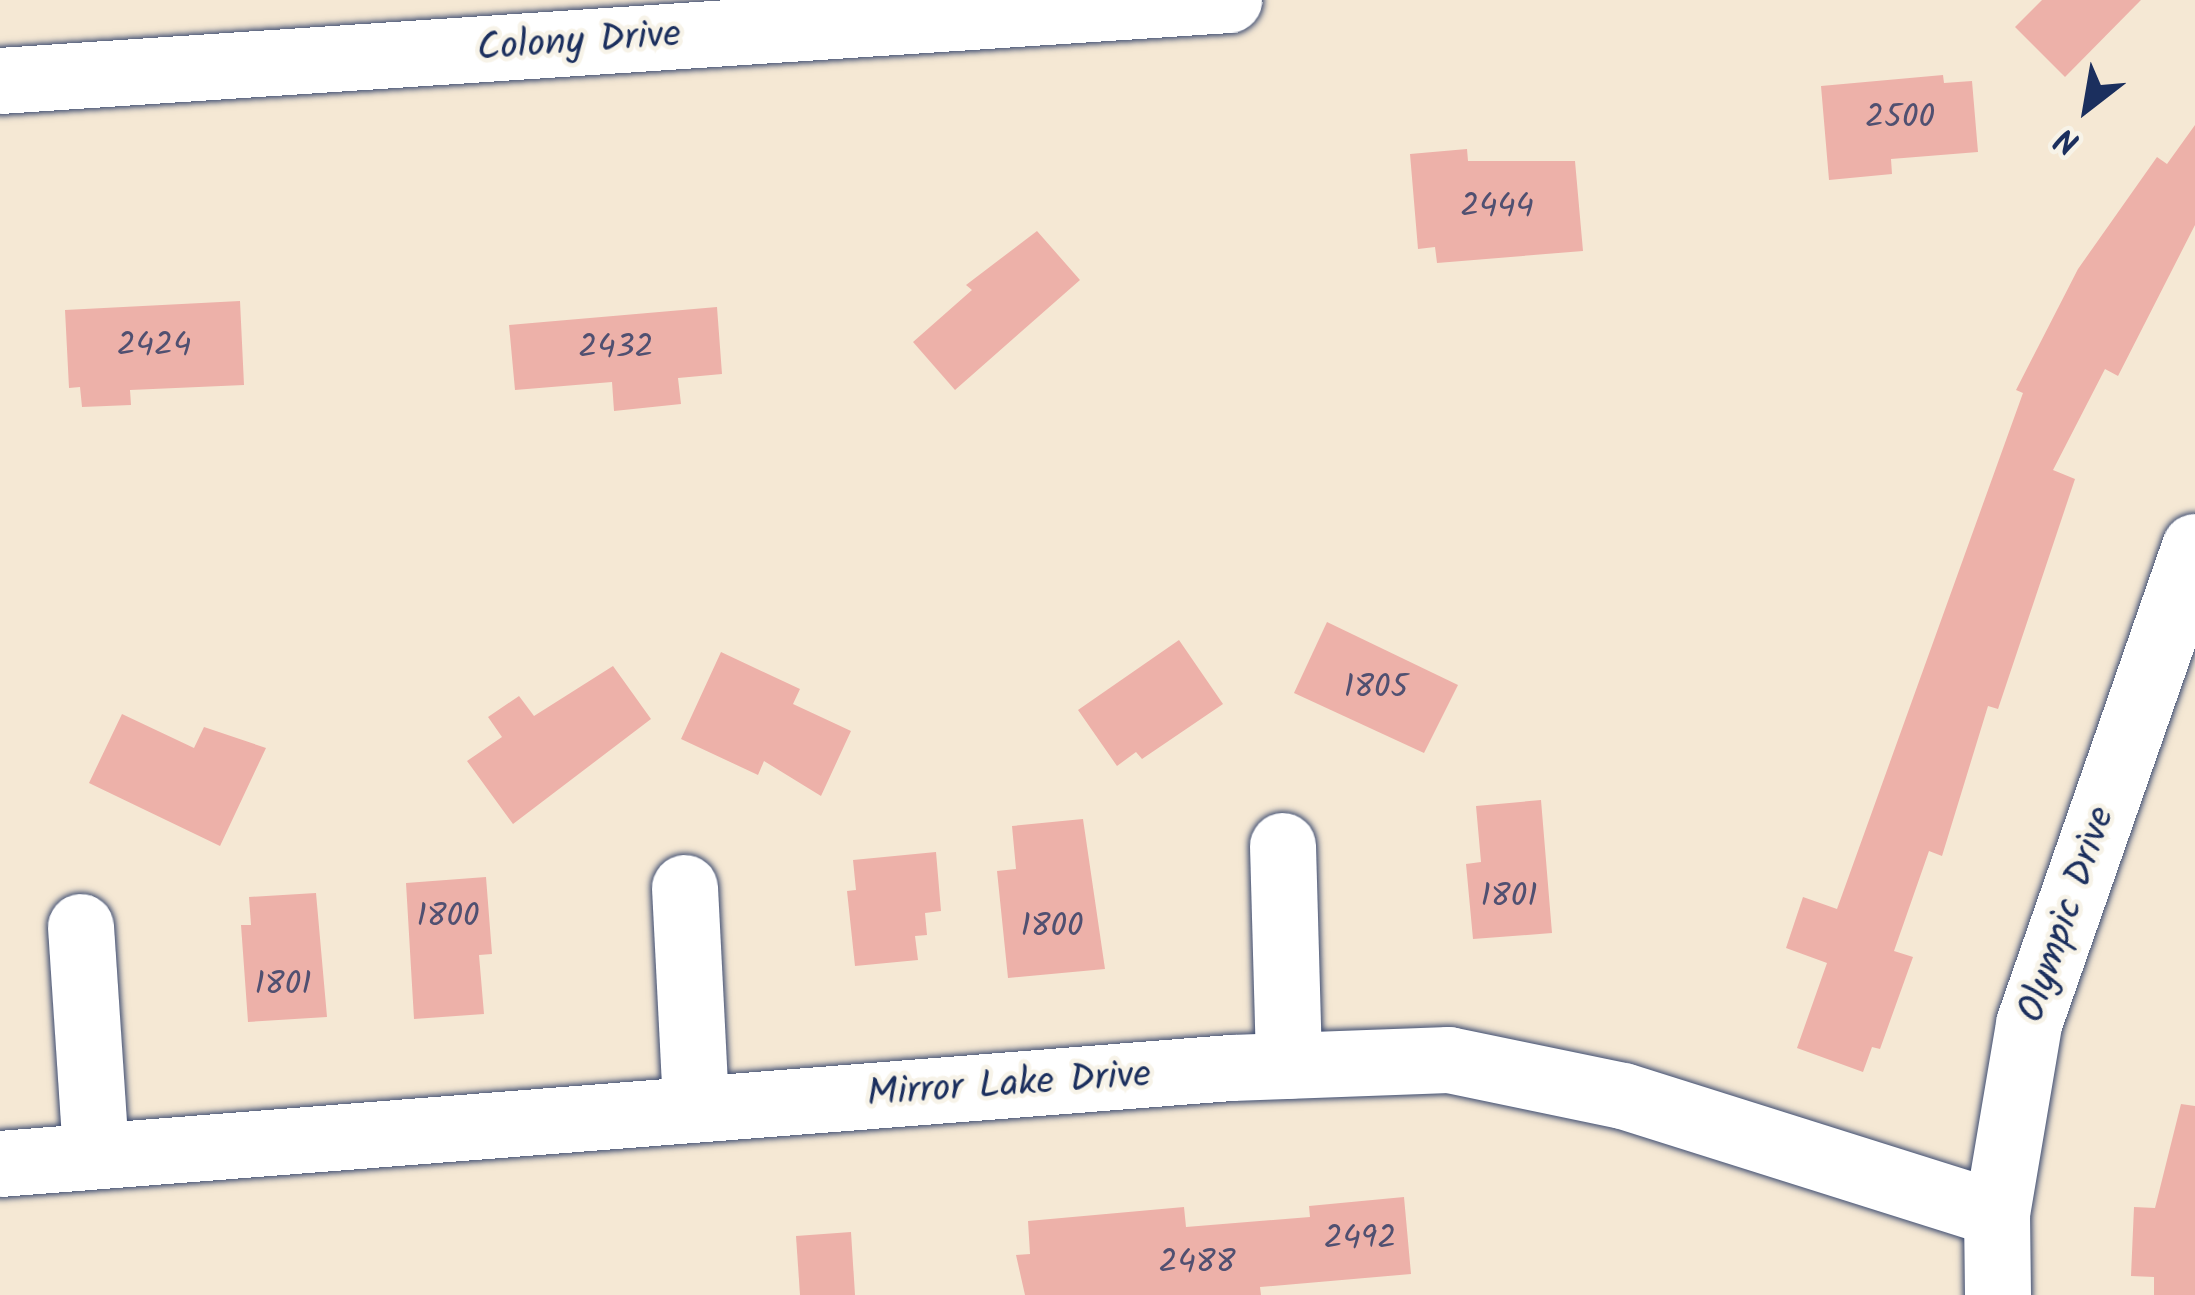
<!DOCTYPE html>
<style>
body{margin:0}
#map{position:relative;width:2195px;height:1295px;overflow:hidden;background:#f5e8d4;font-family:Kalam,sans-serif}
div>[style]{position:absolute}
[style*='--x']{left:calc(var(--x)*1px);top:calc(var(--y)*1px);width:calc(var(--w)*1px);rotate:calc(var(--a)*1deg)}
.building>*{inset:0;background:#edb1a9}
.roads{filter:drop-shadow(0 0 3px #3c4b70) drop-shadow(0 0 3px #3c4b70)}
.minor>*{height:66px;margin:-33px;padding:0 33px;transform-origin:33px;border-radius:33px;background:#fff}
span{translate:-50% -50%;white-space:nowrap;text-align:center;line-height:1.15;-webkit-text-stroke:9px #f7f3e8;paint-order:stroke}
.number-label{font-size:33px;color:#505071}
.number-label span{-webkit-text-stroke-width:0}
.street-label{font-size:39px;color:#1b2f5e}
.north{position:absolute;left:2027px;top:48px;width:120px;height:120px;-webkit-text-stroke:9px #f7f3e8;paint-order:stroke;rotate:211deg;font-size:33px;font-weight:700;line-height:48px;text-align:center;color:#1b2f5e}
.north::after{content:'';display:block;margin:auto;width:42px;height:54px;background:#1b2f5e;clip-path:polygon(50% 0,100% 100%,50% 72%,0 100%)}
</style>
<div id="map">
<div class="building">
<i style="clip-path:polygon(2042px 0,2141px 0,2065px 77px,2015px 27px)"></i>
<i style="clip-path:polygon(1943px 75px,1944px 83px,1972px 81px,1978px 152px,1891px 159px,1892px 174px,1829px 180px,1821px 86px)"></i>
<i style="clip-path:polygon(2195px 125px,2195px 225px,2118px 376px,2105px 369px,2053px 470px,2075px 479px,1998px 709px,1988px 706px,1942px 856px,1929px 851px,1894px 951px,1913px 957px,1880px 1049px,1872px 1047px,1863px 1072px,1797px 1048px,1827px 963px,1786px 948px,1803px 897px,1837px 909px,2023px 393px,2016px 390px,2078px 269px,2157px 157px,2167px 164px)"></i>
<i style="clip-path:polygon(1467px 149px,1468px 161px,1575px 161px,1583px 251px,1437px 263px,1435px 247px,1418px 249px,1410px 154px)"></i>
<i style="clip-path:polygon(1037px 231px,1080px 280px,955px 390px,913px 342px,972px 290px,966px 285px)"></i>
<i style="clip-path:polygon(240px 301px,244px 385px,130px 390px,131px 405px,82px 407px,80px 387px,69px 388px,65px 310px)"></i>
<i style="clip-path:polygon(717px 307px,722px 374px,678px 378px,681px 404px,614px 411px,612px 382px,515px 390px,509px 325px)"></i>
<i style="clip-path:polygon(1327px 622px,1458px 685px,1424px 753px,1294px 693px)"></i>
<i style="clip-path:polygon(1179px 640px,1223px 704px,1142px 759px,1136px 752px,1117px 766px,1078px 710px)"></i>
<i style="clip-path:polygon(721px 652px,800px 689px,793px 704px,851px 731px,821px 796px,764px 761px,758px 775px,681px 739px)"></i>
<i style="clip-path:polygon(613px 666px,651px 719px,513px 824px,467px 761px,502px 737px,488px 717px,519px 696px,534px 716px)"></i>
<i style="clip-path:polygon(122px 714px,194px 748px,204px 727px,266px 748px,220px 846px,89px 783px)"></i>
<i style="clip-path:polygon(1541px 800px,1552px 933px,1473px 939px,1466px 864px,1481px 862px,1476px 806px)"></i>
<i style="clip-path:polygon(1083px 819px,1105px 969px,1008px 978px,997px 871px,1016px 869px,1012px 826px)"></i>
<i style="clip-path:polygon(936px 852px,941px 911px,925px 913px,927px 935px,915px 936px,918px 960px,855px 966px,847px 891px,856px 890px,853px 860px)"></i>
<i style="clip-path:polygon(486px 877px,492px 954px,479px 955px,484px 1014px,414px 1019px,406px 883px)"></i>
<i style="clip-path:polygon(316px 893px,327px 1017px,248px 1022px,241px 925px,251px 925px,249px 897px)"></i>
<i style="clip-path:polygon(2181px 1104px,2195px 1106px,2195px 1295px,2154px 1295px,2154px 1277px,2131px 1276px,2134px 1207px,2155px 1208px)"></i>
<i style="clip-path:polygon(1404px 1197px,1411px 1274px,1260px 1287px,1261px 1295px,1025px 1295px,1016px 1255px,1030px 1254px,1028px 1221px,1184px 1207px,1186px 1227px,1310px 1217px,1309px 1206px)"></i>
<i style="clip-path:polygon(851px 1232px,855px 1295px,800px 1295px,796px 1236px)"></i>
</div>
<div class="roads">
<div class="minor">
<i style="--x:0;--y:81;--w:1232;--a:-3.77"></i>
<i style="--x:1283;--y:846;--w:220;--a:88.4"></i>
<i style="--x:685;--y:888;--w:220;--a:87.1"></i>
<i style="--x:81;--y:927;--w:227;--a:86.2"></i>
<i style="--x:0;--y:1164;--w:1236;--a:-4.46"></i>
<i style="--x:1232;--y:1068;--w:217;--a:-2.1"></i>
<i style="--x:1449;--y:1060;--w:178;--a:11.7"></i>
<i style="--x:1623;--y:1096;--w:392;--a:17.5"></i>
<i style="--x:1998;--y:1295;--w:81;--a:-90.7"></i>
<i style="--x:1997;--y:1214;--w:193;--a:-80.4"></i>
<i style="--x:2029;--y:1024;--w:505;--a:-70.81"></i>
</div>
</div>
<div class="number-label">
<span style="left:1900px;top:119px">2500</span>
<span style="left:1497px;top:208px">2444</span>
<span style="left:154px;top:347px">2424</span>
<span style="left:616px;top:349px">2432</span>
<span style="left:1376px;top:689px">1805</span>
<span style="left:1509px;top:898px">1801</span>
<span style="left:448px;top:918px">1800</span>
<span style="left:1052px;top:928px">1800</span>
<span style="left:283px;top:986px">1801</span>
<span style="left:1360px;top:1240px">2492</span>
<span style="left:1197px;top:1264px">2488</span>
</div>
<div class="street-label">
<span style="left:579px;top:43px;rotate:-4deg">Colony Drive</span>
<span style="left:2068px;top:915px;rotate:-71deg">Olympic Drive</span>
<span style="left:1009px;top:1086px;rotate:-4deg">Mirror Lake Drive</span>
</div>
<div class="north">N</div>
</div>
